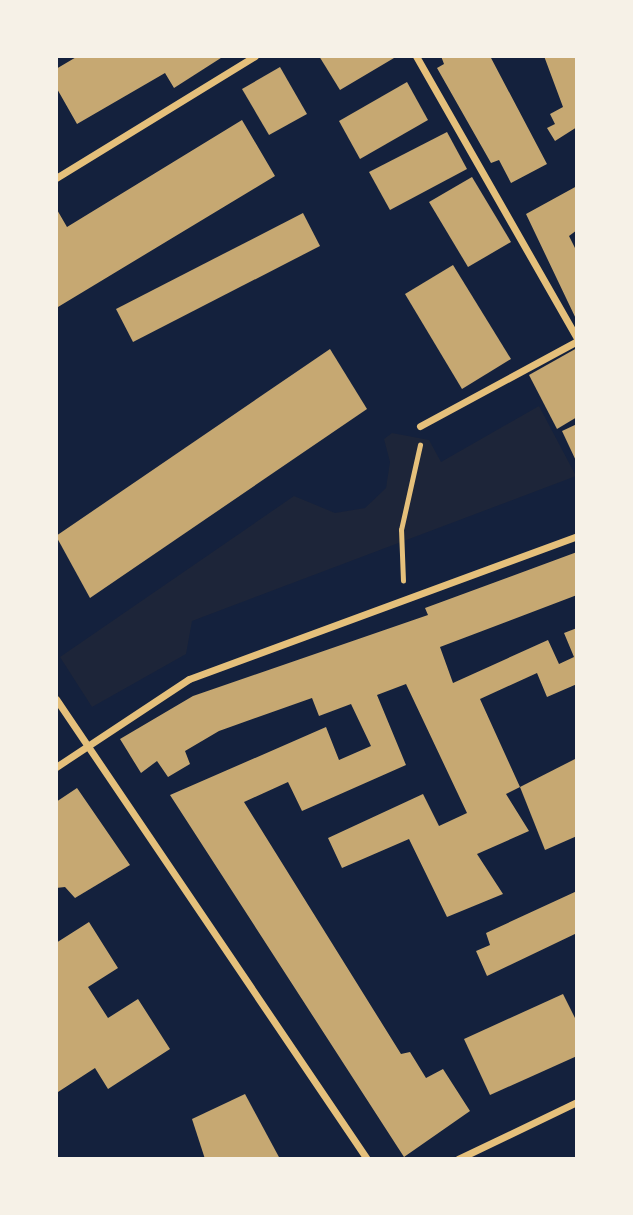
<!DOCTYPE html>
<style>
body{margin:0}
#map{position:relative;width:633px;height:1215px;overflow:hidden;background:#14213d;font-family:Signika,sans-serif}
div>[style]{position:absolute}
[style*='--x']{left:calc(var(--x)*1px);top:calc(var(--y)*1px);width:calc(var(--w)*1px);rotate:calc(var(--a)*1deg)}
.green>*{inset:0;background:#1d2539}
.building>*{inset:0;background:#c6a872}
.path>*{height:4.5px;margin:-2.25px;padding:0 2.25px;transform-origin:2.25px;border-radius:2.25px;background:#e5c07b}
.minor>*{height:7px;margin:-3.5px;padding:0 3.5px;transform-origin:3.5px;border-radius:3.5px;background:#e5c07b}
span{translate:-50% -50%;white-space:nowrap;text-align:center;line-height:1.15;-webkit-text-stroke:5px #f6f1e7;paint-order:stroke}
.frame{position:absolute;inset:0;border:58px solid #f6f1e7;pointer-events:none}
</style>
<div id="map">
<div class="green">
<i style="clip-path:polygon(539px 406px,576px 476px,192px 621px,186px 654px,92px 707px,60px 657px,294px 496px,335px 513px,365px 508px,386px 488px,390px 462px,384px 439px,392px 433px,429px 440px,441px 462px)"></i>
</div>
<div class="building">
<i style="clip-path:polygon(78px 56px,224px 56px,174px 88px,165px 73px,77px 124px,56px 87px,56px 69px)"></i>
<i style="clip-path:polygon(319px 56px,393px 56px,394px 58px,340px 90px)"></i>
<i style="clip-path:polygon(441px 56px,490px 56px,547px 164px,511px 183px,499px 160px,491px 163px,437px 68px,444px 64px)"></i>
<i style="clip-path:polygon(544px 56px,577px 56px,577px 127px,555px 141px,547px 128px,555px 124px,550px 114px,563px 107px)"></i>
<i style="clip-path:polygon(280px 67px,307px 114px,269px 135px,242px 89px)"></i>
<i style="clip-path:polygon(407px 82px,428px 120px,360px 159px,339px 121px)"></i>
<i style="clip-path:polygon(242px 120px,275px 176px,58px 307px,56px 208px,67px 227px)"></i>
<i style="clip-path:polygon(447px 132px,467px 169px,390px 210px,369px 172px)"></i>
<i style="clip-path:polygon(472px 177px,511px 242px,468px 267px,429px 202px)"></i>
<i style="clip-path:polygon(577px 186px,577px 230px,569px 236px,577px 252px,577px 321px,526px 214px)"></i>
<i style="clip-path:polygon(303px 213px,320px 246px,133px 342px,116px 309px)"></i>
<i style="clip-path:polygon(453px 265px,511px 359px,462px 389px,405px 294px)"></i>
<i style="clip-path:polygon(577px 348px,577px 417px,557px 429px,529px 375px)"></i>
<i style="clip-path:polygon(330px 349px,367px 409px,90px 598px,56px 536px)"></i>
<i style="clip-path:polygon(577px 424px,577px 463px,562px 431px)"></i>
<i style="clip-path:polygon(577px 552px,577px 595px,440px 647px,453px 683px,548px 640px,559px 664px,574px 657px,564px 633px,577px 628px,577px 684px,547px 697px,537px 673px,480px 699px,520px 787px,506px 794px,529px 831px,477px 854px,503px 894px,447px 917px,409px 839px,342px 868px,328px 838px,423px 794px,439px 826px,467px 813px,406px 684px,377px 695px,406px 765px,302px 811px,288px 782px,244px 802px,401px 1054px,410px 1052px,426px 1078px,443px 1069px,470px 1111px,404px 1157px,170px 795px,326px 727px,339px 760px,371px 746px,351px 704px,319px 716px,312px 698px,219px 731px,185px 751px,190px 764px,168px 777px,157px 761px,141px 773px,120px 739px,193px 696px,428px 615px,425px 608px)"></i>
<i style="clip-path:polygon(577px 758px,577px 836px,545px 850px,520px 787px)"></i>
<i style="clip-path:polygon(77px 788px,130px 865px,75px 898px,65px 887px,56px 888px,56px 802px)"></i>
<i style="clip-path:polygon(577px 891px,577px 933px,487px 976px,476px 951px,490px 945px,486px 933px)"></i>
<i style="clip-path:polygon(89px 922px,118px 968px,88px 987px,108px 1018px,138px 999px,170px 1049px,108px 1089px,95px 1068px,58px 1092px,56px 943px)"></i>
<i style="clip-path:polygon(563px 994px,577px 1022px,577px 1056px,490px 1095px,464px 1039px)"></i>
<i style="clip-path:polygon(245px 1094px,280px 1159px,205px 1159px,192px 1119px)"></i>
</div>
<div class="path">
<i style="--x:403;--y:581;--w:51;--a:-92.2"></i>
<i style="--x:401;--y:530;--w:87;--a:-77.4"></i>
</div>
<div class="minor">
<i style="--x:416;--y:56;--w:325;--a:60.3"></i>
<i style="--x:56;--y:178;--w:233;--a:-31.5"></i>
<i style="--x:420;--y:426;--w:179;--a:-28.4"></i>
<i style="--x:56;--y:699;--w:555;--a:55.94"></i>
<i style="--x:56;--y:767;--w:159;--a:-33.5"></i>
<i style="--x:189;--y:679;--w:414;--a:-20.2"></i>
<i style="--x:458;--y:1159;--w:132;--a:-25.6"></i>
</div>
<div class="frame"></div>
</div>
